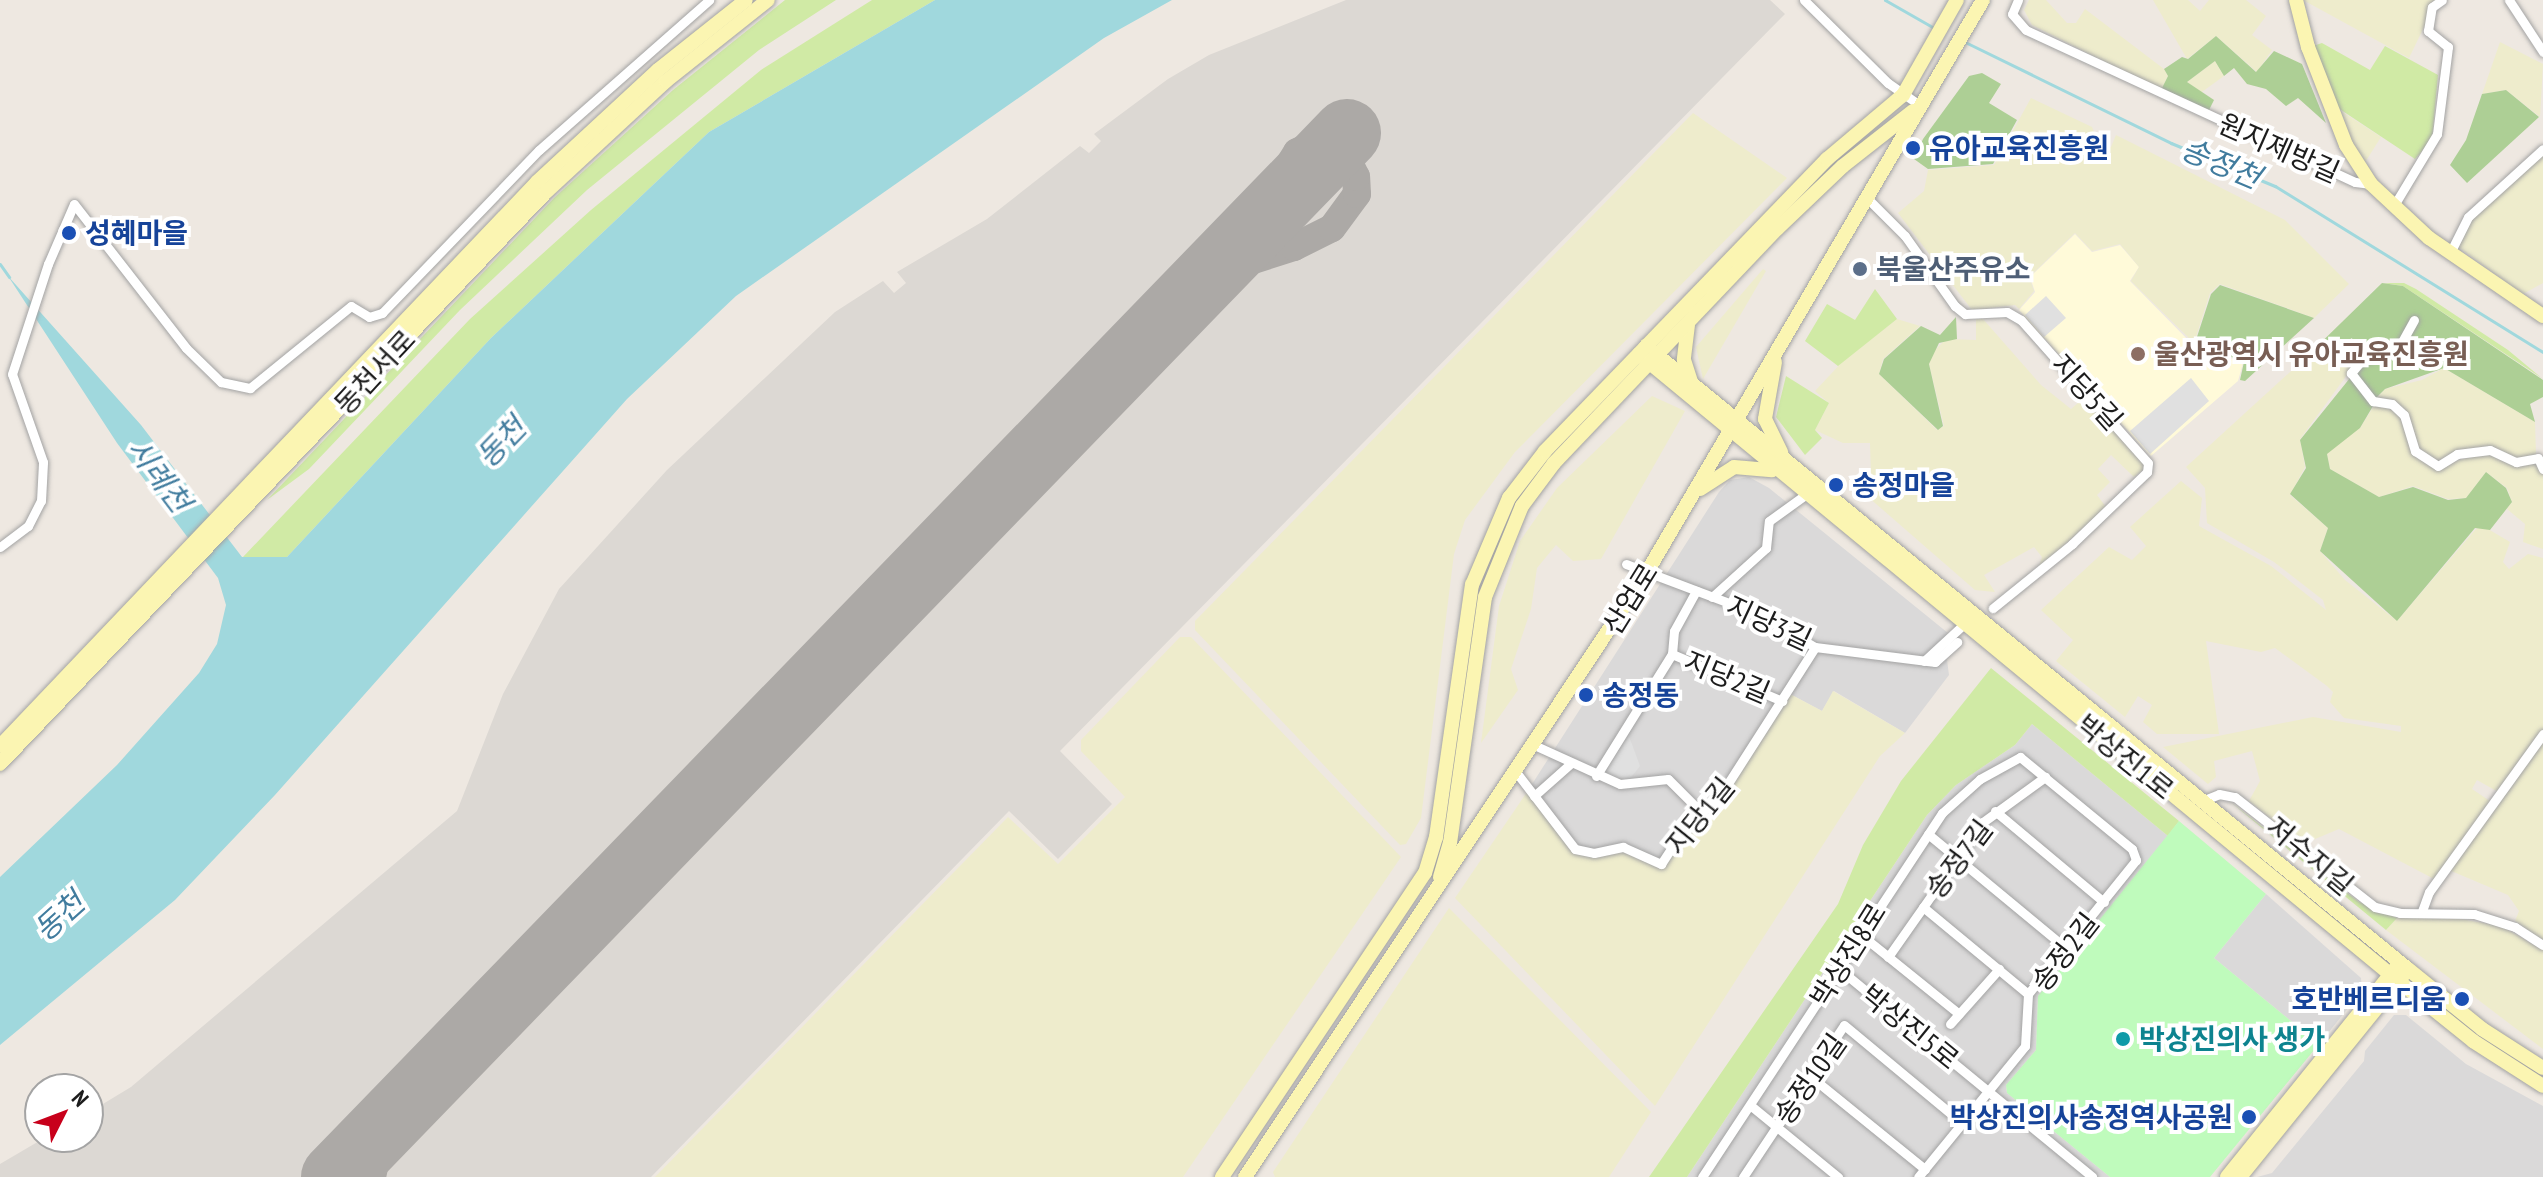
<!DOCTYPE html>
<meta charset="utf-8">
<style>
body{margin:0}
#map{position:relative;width:2543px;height:1177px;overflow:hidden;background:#eee8e1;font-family:"PT Sans Narrow","Noto Sans KR",sans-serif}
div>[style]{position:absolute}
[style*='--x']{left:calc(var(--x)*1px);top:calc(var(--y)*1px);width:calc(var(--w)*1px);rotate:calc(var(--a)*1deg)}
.residential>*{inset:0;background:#dad9d9}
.education>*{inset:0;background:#fffad9}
.airport>*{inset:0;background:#dcd8d3}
.farmland>*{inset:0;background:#eeeccc}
.grass>*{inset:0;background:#d0eaa5}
.forest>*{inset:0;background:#adcf95}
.park>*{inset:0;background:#bffbbc}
.parking>*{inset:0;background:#e0e0e0}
.water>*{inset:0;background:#a0d8dd}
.stream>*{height:3px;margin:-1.5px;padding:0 1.5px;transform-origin:1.5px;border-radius:1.5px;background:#a0d8dd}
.taxiway>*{height:28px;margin:-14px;padding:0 14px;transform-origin:14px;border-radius:14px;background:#aca9a6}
.runway>*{height:68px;margin:-34px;padding:0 34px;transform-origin:34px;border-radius:34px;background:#aca9a6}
.roads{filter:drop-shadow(0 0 2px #a3a3a3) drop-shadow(0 0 2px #a3a3a3)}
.street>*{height:9px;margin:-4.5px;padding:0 4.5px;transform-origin:4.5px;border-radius:4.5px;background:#fff}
.secondary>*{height:14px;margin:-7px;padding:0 7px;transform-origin:7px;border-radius:7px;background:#fbf5b2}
.dots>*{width:22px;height:22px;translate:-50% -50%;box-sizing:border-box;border:4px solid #fff;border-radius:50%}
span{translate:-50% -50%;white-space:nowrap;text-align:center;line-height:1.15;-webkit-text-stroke:8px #fff;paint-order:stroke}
.transit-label{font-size:28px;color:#164399;font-weight:700}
.left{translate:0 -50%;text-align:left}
.right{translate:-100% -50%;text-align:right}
.street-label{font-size:28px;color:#1c1c1c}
.service-label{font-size:28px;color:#4e5e75;font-weight:700}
.education-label{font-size:28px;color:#785e54;font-weight:700}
.culture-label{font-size:28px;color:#0d838f;font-weight:700}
.water-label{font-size:30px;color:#417c9e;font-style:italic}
.north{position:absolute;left:24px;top:1073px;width:80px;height:80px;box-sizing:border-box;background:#fff;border:2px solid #a4a4a4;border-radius:50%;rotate:48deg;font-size:22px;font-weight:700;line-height:32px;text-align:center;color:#1c1c1c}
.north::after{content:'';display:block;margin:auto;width:28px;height:36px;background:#c8001b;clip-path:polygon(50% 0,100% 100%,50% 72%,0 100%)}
</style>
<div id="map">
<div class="residential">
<i style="clip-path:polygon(1749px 477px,1769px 488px,1948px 633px,1944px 638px,1949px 675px,1905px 733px,1834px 691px,1822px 711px,1790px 694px,1742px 770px,1659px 867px,1574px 852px,1527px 792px,1719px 492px,1730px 480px)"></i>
<i style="clip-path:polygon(2032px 724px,2168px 836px,2038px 996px,2036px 1050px,2006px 1085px,2007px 1093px,2110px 1177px,1687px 1177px,1927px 815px,1956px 785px,2015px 745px)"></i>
<i style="clip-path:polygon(2266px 894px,2361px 978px,2362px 991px,2319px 1044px,2214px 958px)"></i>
<i style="clip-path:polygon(2394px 1015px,2406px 1015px,2466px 1064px,2543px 1106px,2543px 1177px,2257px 1177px,2272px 1173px,2364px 1061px,2365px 1051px)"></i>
</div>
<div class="education">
<i style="clip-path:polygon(2075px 234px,2092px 252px,2120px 245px,2139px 267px,2130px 281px,2192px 344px,2243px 363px,2238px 381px,2151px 456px,2019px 310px,2035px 292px,2030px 277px)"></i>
</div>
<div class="airport">
<i style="clip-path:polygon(1346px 0,1770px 0,1785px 14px,1060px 751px,1112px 804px,1058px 859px,1009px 811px,651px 1177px,0 1177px,0 1164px,46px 1137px,88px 1137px,88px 1113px,131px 1087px,457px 811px,503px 694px,559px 589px,667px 470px,835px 312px,883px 281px,894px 293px,906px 283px,897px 272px,987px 219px,1080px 146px,1089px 153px,1101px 141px,1094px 134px,1168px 79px,1209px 55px)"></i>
</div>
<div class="farmland">
<i style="clip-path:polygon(2029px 0,2046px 0,2067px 23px,2076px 23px,2085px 9px,2164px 69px,2168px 76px,2161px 90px,2032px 25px,2024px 10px)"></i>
<i style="clip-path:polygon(2153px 0,2188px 0,2200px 11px,2209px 0,2246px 0,2266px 16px,2252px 35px,2272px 50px,2257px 72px,2216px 36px,2187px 59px)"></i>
<i style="clip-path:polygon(2303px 0,2437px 0,2409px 58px)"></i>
<i style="clip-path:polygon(2500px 42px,2543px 64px,2540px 117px,2506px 90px,2482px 94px)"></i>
<i style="clip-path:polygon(2215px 61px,2224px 76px,2199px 94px,2187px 82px)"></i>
<i style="clip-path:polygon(2031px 98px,2092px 127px,2099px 144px,2111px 147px,2116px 135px,2285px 220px,2349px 284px,2314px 318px,2220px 284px,2210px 293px,2194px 343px,2131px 281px,2139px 267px,2120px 244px,2092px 251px,2075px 233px,2029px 277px,2034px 291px,2019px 309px,2015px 305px,1972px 310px,1898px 213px,1924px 191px,1928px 170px,1994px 165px)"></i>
<i style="clip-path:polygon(2338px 109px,2381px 137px,2364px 164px,2357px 153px)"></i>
<i style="clip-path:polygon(1693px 113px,1787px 178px,1515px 452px,1465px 520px,1454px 554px,1421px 818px,1406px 844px,1400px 845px,1195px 630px,1195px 621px)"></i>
<i style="clip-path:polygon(2543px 154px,2543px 283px,2523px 294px,2457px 246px,2476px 212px)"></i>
<i style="clip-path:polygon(1763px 269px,1766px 271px,1703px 379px,1696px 347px)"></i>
<i style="clip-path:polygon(1897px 319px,1920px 326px,1883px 359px,1879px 374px,1937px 430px,1944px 426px,1929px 364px,1933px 352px,1946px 339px,1976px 340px,1976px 319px,1983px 319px,2041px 385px,2071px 409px,2085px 397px,2143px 459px,2145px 468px,2134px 477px,2111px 455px,2098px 469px,2110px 482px,2097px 495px,2106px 507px,2038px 569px,2042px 557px,2034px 547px,1984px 575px,1995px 592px,1975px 590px,1852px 483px,1855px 476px,1871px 475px,1870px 443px,1843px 443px,1815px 430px,1829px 403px,1815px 391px,1844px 360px)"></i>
<i style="clip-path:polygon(2352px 339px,2358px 360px,2300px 439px,2305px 467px,2290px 495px,2328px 528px,2320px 551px,2345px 580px,2397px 621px,2476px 529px,2483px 526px,2510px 542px,2503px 562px,2509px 569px,2528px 554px,2543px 558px,2543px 730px,2500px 793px,2477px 780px,2472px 789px,2493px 803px,2436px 880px,2339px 829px,2303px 844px,2249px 801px,2260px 781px,2252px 751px,2214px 761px,2216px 777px,2208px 784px,2163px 747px,2313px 717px,2401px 732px,2401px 726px,2344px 718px,2330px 702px,2333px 692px,2327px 686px,2275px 648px,2261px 652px,2206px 641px,2219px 734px,2157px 734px,2143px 722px,2152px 705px,2138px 696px,2125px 717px,2056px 661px,2073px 640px,2041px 610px,2109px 547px,2132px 560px,2146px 546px,2130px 527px,2181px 481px,2202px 498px,2199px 526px,2271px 566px,2326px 610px,2323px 600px,2274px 562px,2207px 523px,2205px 488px,2186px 467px,2301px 362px,2311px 362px)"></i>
<i style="clip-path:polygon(2444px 368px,2535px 422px,2536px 455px,2520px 460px,2490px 448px,2440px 464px,2415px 446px,2408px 415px,2374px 401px,2385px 389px,2422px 380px)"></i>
<i style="clip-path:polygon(1652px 396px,1685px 411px,1601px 559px,1573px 561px,1556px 545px,1537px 568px,1531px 609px,1511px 669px,1518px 690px,1481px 743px,1499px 606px,1520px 541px,1557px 488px)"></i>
<i style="clip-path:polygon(2387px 405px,2405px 421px,2408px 442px,2432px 467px,2491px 452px,2534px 461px,2543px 472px,2543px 549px,2523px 542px,2525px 524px,2507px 509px,2512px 502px,2507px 488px,2486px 472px,2466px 498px,2448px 499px,2413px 486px,2379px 497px,2330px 469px,2327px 454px,2335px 444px,2360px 428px,2374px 406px)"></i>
<i style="clip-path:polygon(1180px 637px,1191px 637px,1401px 857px,1183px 1177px,655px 1177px,1008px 817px,1058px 864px,1125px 797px,1081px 751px,1081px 740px)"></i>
<i style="clip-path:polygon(1833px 691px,1905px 733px,1880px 756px,1655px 1106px,1455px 898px,1527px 792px,1574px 852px,1630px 851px,1659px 867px,1742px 770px,1790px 694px,1822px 711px)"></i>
<i style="clip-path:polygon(2543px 739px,2543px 941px,2515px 921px,2519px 911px,2508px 895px,2449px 870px)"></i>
<i style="clip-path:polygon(1449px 908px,1651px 1112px,1609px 1177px,1275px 1177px,1273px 1172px)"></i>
<i style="clip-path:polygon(2436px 915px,2501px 926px,2543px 950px,2543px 1049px,2386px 930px,2397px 918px)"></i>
</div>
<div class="grass">
<i style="clip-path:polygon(785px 0,836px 0,759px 50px,587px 190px,460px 310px,309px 469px,267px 500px,554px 198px,673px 90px)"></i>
<i style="clip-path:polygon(872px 0,935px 0,709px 132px,491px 338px,287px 557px,243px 557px,470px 319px,591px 210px,761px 70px)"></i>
<i style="clip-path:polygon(2322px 43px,2370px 70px,2385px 46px,2438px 75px,2432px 140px,2415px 159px,2338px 108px,2313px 46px)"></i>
<i style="clip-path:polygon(2383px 283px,2404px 283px,2416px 289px,2508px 350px,2543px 379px,2403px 286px)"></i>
<i style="clip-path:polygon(1875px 289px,1897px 319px,1838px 366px,1805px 341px,1827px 304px,1855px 320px)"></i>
<i style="clip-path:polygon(1786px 376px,1829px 403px,1815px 430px,1822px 438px,1805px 455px,1776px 417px)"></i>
<i style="clip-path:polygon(1991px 668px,2179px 821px,2168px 836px,2032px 724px,2015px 745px,1956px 785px,1927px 815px,1687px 1177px,1649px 1177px,1838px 904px,1863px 845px,1901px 781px)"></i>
<i style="clip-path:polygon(2228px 800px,2359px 902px,2397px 918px,2386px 930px)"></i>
</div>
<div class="forest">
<i style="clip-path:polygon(2216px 36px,2256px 72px,2274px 51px,2302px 64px,2326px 123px,2298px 98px,2286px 106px,2266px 89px,2247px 84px,2234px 68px,2224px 76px,2215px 61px,2187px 82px,2214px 100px,2208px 112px,2161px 90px,2168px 76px,2164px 69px,2182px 57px,2188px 59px)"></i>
<i style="clip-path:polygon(1982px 73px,2001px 84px,1989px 103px,2017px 120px,1993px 164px,1928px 169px,1914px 159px,1923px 139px,1969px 76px)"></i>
<i style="clip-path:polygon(2506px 90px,2539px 117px,2467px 183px,2450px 165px,2466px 140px,2482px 94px)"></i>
<i style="clip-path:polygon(2382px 283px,2403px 286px,2543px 380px,2543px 397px,2530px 404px,2535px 422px,2444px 368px,2385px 389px,2374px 400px,2355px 376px,2359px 364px,2352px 338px,2311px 362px,2302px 361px)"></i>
<i style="clip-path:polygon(2220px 285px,2314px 318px,2245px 381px,2240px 380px,2244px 362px,2195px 343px,2211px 294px)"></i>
<i style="clip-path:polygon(1956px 317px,1957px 339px,1939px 343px,1929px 364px,1943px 426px,1938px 430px,1879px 374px,1884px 359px,1921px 326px,1940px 335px)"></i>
<i style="clip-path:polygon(2350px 378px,2373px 406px,2360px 428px,2327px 454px,2330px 469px,2379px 497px,2413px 487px,2448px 500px,2466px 498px,2486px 472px,2506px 488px,2512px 502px,2490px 530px,2475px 528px,2397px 621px,2320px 551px,2328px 528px,2290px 494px,2306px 468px,2300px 440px)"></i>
</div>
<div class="park">
<i style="clip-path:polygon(2179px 821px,2266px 894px,2214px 958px,2319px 1044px,2210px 1177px,2110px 1177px,2007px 1093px,2006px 1085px,2036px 1050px,2038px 996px)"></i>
</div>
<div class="parking">
<i style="clip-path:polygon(2046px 296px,2066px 318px,2044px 337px,2025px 315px)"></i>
<i style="clip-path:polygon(2191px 378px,2209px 401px,2150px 454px,2130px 431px)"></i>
<i style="clip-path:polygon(1629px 736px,1640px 766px,1629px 780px,1602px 774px)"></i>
</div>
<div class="water">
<i style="clip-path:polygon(935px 0,1172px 0,1104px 38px,736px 296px,627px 399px,275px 795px,175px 900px,0 1045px,0 877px,117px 765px,199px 673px,217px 644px,226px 605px,218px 578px,117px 443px,8px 276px,141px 425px,242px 557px,287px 557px,491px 338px,709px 132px)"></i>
</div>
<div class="stream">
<i style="--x:1885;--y:0;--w:56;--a:29.7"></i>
<i style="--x:1963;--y:41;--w:232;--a:26.1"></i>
<i style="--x:2171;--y:143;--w:113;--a:22.5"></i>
<i style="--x:2275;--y:186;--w:315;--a:31.8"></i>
<i style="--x:0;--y:264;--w:16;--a:55"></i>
</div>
<div class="taxiway">
<i style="--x:1196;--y:289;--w:26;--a:-40"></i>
<i style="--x:1216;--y:272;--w:82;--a:-17.8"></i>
<i style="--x:1294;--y:247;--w:42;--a:-26.6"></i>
<i style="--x:1332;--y:228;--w:42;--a:-53.7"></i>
<i style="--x:1357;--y:194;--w:17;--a:-93"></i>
<i style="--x:1356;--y:177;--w:28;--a:-116"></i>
<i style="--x:1344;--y:152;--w:24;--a:-147"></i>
<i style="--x:1324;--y:139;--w:30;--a:154"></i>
<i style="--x:1297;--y:152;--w:105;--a:121.7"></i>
<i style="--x:372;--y:1177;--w:38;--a:-78"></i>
<i style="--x:380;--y:1140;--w:28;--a:-58"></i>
</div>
<div class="runway">
<i style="--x:335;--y:1177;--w:1454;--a:-45.89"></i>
</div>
<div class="roads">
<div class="street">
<i style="--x:1804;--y:0;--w:118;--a:44.7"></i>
<i style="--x:1888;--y:83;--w:40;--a:34.9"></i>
<i style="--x:2018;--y:0;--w:15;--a:113"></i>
<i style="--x:2012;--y:14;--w:21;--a:49"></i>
<i style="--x:2026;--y:30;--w:362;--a:24.8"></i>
<i style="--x:2355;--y:182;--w:16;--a:7"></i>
<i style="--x:2509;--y:0;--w:62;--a:56.8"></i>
<i style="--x:1866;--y:197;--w:55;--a:45"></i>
<i style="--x:1905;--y:236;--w:86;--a:54.5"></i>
<i style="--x:1955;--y:306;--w:13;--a:39"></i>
<i style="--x:1965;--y:314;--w:42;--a:-2.7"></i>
<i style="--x:2007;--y:312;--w:16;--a:30"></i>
<i style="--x:2021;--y:320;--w:191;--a:48.4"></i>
<i style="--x:2148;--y:463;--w:9;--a:96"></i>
<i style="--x:2147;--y:472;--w:104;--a:136.2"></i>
<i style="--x:2072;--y:544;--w:102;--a:141"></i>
<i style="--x:2393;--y:207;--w:85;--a:-58.9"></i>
<i style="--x:2437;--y:134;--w:88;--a:-82.8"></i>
<i style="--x:2448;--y:47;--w:26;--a:-141"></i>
<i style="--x:2428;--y:31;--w:24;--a:-81"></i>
<i style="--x:2432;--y:7;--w:12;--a:-35"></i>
<i style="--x:2450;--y:253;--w:40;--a:-63.4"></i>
<i style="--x:2468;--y:217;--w:101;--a:-42.2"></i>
<i style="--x:2414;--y:320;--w:29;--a:119"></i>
<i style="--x:2400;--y:345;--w:42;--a:157.7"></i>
<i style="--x:2361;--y:361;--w:16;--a:130"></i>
<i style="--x:2351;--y:373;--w:36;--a:52"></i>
<i style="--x:2373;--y:401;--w:19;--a:9"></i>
<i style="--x:2392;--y:404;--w:16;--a:43"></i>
<i style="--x:2404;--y:415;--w:38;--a:73"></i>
<i style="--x:2415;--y:451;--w:27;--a:33"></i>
<i style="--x:2438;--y:466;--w:22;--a:-32"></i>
<i style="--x:2457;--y:454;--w:33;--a:-7"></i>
<i style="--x:2490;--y:450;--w:29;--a:25"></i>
<i style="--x:2516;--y:462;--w:22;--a:-10"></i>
<i style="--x:2538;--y:458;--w:12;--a:66"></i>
<i style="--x:0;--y:547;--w:35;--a:-37"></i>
<i style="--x:28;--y:526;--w:28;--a:-63"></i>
<i style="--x:41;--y:501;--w:39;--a:-87"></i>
<i style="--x:43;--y:462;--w:93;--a:-109.4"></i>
<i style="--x:12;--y:374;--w:116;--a:-71.9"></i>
<i style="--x:48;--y:264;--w:65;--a:-66.6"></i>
<i style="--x:74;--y:204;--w:182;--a:52.1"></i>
<i style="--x:186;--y:348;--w:49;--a:44.2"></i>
<i style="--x:221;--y:382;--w:30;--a:12"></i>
<i style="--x:250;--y:388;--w:130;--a:-39.1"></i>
<i style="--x:351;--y:306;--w:21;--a:31"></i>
<i style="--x:369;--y:317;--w:14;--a:-17"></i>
<i style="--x:382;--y:313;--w:226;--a:-46.1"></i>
<i style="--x:539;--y:150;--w:227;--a:-41.4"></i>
<i style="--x:1626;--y:564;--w:141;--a:20.7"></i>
<i style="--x:1758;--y:614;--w:66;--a:30.1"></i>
<i style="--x:1815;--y:647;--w:121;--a:7.1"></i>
<i style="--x:1935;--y:662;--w:30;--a:-42"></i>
<i style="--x:1712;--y:597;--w:73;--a:-42.2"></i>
<i style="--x:1766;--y:548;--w:27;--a:-84"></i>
<i style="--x:1769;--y:521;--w:44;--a:-35.8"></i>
<i style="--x:1672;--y:654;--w:23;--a:-85"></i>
<i style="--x:1674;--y:631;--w:46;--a:-61.2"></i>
<i style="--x:1924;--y:661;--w:53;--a:-42.7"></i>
<i style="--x:1534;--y:745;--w:94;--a:24.4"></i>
<i style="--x:1620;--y:784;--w:48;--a:-5.9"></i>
<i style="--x:1668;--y:779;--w:48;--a:45"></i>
<i style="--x:1516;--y:772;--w:97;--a:52.5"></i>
<i style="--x:1575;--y:849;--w:19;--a:12"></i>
<i style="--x:1594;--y:853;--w:30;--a:-12"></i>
<i style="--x:1623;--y:847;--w:42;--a:24.1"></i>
<i style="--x:1661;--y:864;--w:30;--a:-57"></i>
<i style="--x:1677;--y:839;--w:70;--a:-46.7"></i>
<i style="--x:1725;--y:788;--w:167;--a:-57.4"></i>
<i style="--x:1596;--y:776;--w:144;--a:-58.1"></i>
<i style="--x:1672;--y:654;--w:120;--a:23.1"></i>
<i style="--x:1534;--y:796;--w:48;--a:-41.6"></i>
<i style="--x:2202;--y:801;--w:18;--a:-22"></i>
<i style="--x:2219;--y:794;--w:16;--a:11"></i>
<i style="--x:2235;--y:797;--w:178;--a:38.2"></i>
<i style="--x:2375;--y:907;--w:26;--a:13"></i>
<i style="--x:2400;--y:913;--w:74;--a:0.8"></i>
<i style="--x:2474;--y:914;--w:43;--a:17.6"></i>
<i style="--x:2515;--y:927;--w:33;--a:33"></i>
<i style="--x:1995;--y:811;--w:142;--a:39.9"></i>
<i style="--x:1928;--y:834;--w:179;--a:39.6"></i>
<i style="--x:1923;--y:907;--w:136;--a:39.6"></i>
<i style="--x:2422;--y:911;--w:20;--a:-70"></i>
<i style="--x:2429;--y:892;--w:195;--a:-54.2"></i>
<i style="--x:1860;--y:934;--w:127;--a:38.9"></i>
<i style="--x:1888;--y:957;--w:165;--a:-54.9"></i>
<i style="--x:1983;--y:822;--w:77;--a:-36"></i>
<i style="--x:1838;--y:968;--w:329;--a:39.4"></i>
<i style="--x:1950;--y:1024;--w:74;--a:-48.3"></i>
<i style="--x:1810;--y:1076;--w:148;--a:39"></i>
<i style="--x:1750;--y:1105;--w:114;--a:39.3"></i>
<i style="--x:1702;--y:1177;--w:436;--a:-56.6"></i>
<i style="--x:1942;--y:813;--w:51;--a:-41.8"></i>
<i style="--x:1980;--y:779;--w:46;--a:-28.8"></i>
<i style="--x:2020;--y:757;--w:145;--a:39.4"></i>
<i style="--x:2132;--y:849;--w:12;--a:70"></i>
<i style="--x:2136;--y:860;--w:172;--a:128.9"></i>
<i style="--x:2028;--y:994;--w:52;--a:93.3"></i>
<i style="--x:2025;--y:1046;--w:169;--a:129.2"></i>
<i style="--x:1743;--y:1177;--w:182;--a:-56.4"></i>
<i style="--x:1844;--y:1025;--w:153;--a:39.7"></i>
</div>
<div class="secondary">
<i style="--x:2296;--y:0;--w:49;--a:75.7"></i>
<i style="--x:2308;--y:47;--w:105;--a:68.8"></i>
<i style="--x:2346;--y:145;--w:46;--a:57.3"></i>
<i style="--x:2371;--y:184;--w:79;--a:43"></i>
<i style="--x:2429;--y:238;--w:138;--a:34.4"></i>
<i style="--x:1688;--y:325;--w:35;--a:97"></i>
<i style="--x:1684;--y:360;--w:23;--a:72"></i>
<i style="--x:1646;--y:346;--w:984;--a:39.27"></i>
<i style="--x:2408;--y:969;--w:95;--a:39"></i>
<i style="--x:2482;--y:1029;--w:72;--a:32.6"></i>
<i style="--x:1639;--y:354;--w:975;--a:39.55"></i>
<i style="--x:2391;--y:975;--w:105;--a:38.8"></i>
<i style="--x:2473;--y:1041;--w:83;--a:32.7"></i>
<i style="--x:1775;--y:362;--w:58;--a:100"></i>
<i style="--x:1765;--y:419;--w:37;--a:64"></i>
<i style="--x:1700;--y:489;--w:40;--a:-32.9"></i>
<i style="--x:1734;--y:467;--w:38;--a:5"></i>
<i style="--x:0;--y:746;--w:779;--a:-46.4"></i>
<i style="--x:537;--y:182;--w:165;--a:-42.8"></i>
<i style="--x:658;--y:70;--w:112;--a:-38.5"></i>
<i style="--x:0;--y:764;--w:791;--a:-46.33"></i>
<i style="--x:546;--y:192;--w:163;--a:-42.8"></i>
<i style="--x:666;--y:81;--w:130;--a:-38.5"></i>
<i style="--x:1440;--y:877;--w:35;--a:-74"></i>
<i style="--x:1450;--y:843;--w:248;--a:-81.9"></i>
<i style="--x:1485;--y:597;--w:98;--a:-67.9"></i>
<i style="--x:1522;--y:506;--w:54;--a:-53.3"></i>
<i style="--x:1554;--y:463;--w:323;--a:-46.4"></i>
<i style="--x:1777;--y:229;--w:91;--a:-43.7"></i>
<i style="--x:1843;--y:166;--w:89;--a:-38.2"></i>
<i style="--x:1222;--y:1177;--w:366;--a:-56.3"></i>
<i style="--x:1425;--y:873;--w:38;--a:-73"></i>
<i style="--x:1436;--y:837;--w:255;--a:-81.9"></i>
<i style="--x:1472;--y:585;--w:95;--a:-67"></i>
<i style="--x:1509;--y:498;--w:59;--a:-52.5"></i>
<i style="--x:1545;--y:451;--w:406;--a:-46"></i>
<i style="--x:1827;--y:159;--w:99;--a:-40.1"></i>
<i style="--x:1903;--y:95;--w:109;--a:-60.4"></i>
<i style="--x:1245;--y:1177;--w:726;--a:-56.4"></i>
<i style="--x:1647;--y:572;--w:663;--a:-59.57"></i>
<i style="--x:2227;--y:1177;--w:267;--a:-51.1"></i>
<i style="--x:2240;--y:1177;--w:259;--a:-51"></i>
</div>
</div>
<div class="dots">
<i style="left:1913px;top:148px;background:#1a4fb4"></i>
<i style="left:69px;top:233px;background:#1a4fb4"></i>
<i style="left:1860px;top:269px;background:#5c6f8a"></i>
<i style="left:2138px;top:354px;background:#8d6e63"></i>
<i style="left:1836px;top:485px;background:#1a4fb4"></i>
<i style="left:1586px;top:695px;background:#1a4fb4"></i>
<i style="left:2462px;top:999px;background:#1a4fb4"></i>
<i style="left:2123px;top:1039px;background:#0f9aa8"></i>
<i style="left:2249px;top:1117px;background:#1a4fb4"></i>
</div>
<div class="transit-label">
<span class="left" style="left:1929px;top:148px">유아교육진흥원</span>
<span class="left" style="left:85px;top:233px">성혜마을</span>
<span class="left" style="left:1852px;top:485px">송정마을</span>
<span class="left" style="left:1602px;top:695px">송정동</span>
<span class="right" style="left:2446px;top:999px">호반베르디움</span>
<span class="right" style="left:2233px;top:1117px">박상진의사송정역사공원</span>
</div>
<div class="street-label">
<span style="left:2279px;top:148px;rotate:24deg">원지제방길</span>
<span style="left:375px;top:372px;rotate:-47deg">동천서로</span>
<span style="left:2087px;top:392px;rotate:48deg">지당5길</span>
<span style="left:1630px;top:599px;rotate:-58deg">산업로</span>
<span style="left:1769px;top:623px;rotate:25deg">지당3길</span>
<span style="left:1727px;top:677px;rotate:23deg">지당2길</span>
<span style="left:2125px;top:757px;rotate:39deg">박상진1로</span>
<span style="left:1700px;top:816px;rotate:-51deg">지당1길</span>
<span style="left:2310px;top:856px;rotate:40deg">저수지길</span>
<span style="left:1959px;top:859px;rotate:-53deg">송정7길</span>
<span style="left:2065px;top:952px;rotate:-52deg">송정2길</span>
<span style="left:1848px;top:955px;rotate:-58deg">박상진8로</span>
<span style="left:1910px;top:1027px;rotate:39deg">박상진5로</span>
<span style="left:1810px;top:1079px;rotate:-55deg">송정10길</span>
</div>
<div class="service-label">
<span class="left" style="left:1876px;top:269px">북울산주유소</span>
</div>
<div class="education-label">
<span class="left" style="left:2154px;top:354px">울산광역시 유아교육진흥원</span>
</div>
<div class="culture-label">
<span class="left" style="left:2139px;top:1039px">박상진의사 생가</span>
</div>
<div class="water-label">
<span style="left:2221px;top:163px;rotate:23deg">송정천</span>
<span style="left:501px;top:442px;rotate:-46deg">동천</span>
<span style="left:159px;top:475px;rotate:53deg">시례천</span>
<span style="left:59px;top:916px;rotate:-42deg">동천</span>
</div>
<div class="north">N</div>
</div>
